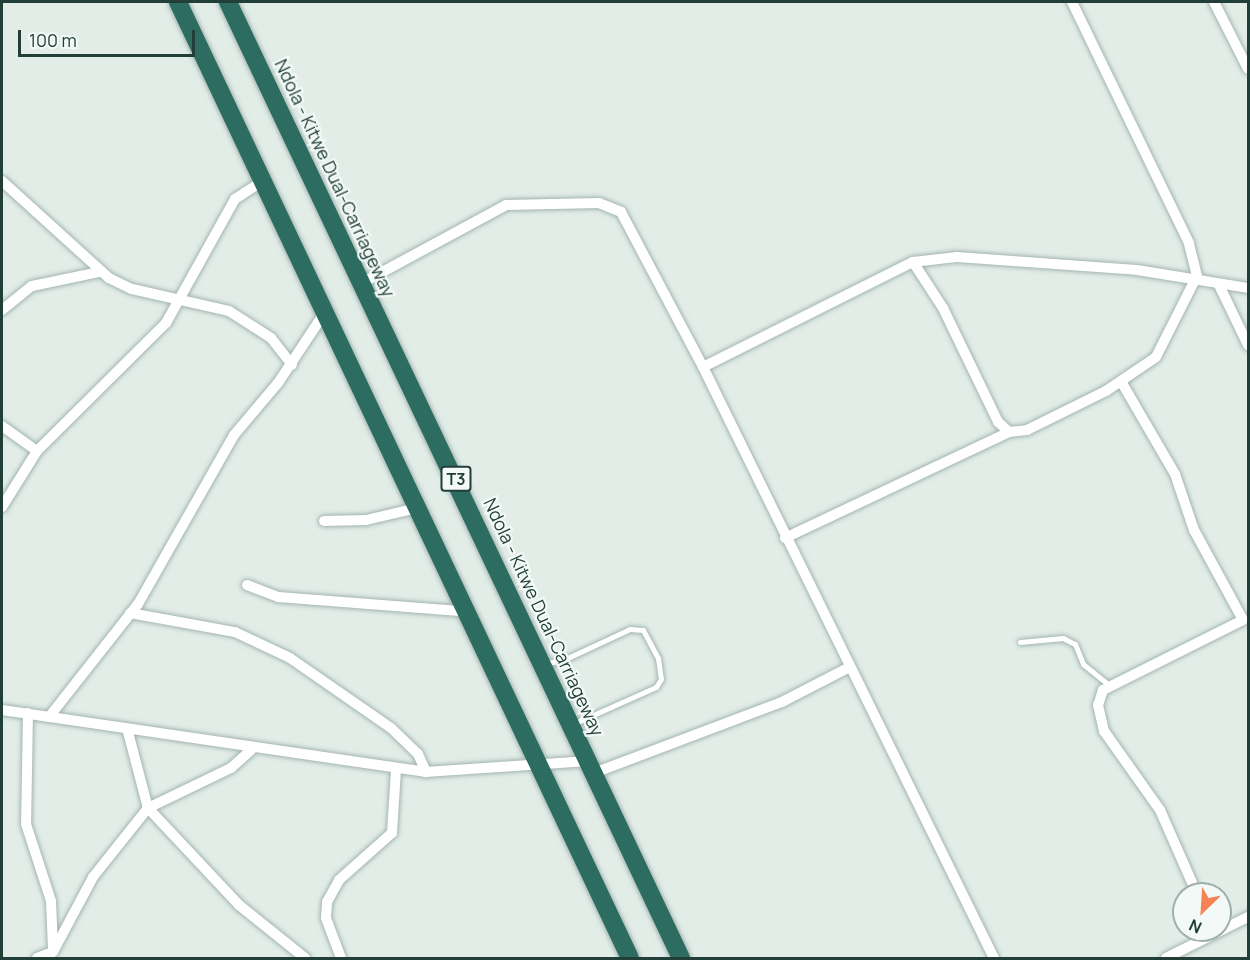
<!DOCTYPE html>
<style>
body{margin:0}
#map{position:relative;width:1250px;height:960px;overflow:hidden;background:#e2ede8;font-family:Manrope,sans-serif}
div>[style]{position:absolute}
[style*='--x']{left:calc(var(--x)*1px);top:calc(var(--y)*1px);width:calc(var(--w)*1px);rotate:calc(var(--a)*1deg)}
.roads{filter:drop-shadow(0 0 2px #a4b5b0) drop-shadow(0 0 2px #a4b5b0)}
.lane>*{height:5px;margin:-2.5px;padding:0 2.5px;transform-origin:2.5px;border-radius:2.5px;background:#fff}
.street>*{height:10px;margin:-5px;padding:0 5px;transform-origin:5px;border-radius:5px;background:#fff}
.highway>*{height:18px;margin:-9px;padding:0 9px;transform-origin:9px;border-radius:9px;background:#2c6c61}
span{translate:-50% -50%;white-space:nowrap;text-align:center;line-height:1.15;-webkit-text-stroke:4.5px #f3f9f6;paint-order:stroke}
.shield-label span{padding:2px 4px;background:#f3f9f6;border:2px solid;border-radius:4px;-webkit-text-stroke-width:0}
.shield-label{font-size:16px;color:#213f38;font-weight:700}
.street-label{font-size:18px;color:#213f38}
.frame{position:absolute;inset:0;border:3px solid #213f38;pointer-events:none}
.north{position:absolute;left:1172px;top:882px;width:60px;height:60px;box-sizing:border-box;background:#f3f9f6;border:2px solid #9fafaa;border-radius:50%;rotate:205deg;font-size:16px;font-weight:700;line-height:24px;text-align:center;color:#213f38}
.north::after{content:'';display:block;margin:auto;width:21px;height:27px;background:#f78256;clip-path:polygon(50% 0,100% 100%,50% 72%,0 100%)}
.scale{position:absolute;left:18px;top:30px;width:177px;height:27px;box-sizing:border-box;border:3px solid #213f38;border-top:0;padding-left:8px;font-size:18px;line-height:21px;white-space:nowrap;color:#213f38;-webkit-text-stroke:4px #f3f9f6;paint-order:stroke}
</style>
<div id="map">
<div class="roads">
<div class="lane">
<i style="--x:1020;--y:642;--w:43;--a:-5.3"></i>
<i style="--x:1063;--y:638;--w:13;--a:27"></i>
<i style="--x:1075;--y:644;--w:22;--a:68"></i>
<i style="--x:1083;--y:664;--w:35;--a:39"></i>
<i style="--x:544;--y:663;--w:17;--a:-7"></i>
<i style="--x:561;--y:661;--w:76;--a:-24.9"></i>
<i style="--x:630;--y:629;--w:13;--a:4"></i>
<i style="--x:643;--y:630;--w:32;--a:62"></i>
<i style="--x:658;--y:658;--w:21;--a:82"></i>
<i style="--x:661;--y:679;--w:9;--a:122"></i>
<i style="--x:656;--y:687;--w:91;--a:156"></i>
</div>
<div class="street">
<i style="--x:1214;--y:2;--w:75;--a:63.1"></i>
<i style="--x:2;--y:181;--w:144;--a:42.2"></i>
<i style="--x:109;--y:278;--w:25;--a:26"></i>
<i style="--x:132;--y:289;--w:99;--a:12.8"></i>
<i style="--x:229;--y:311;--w:50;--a:32.7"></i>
<i style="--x:271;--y:338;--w:34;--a:52"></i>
<i style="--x:913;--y:262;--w:55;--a:56.9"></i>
<i style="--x:943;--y:308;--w:127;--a:64.2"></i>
<i style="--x:998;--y:422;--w:15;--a:42"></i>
<i style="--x:1009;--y:432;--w:18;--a:-6"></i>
<i style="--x:1027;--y:430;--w:88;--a:-26.3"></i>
<i style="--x:1106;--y:391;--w:60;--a:-34.2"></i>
<i style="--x:1156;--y:357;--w:91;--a:-63.2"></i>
<i style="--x:1197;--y:276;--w:34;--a:-104"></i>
<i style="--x:1189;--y:243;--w:268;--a:-115.9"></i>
<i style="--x:362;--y:283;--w:164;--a:-28.4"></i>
<i style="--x:506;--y:205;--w:93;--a:-1.2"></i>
<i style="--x:599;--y:203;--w:24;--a:22"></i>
<i style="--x:621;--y:212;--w:175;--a:62.1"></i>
<i style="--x:703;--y:367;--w:659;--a:63.79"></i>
<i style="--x:1219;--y:285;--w:67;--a:64.2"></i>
<i style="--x:2;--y:310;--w:38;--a:-39"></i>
<i style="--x:32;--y:286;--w:68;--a:-11.8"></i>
<i style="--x:703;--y:367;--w:235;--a:-26.6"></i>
<i style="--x:913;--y:262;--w:44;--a:-6.5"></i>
<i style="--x:957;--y:257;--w:180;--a:4.1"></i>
<i style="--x:1137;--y:270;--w:112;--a:9.2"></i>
<i style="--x:1122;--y:383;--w:105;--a:59.8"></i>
<i style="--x:1175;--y:474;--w:59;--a:71.3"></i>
<i style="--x:1194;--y:530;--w:102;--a:61.4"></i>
<i style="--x:1243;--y:620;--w:157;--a:153.4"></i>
<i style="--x:1103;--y:690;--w:16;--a:108"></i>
<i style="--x:1098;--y:705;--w:27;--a:77"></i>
<i style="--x:1104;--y:731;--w:97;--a:54.7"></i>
<i style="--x:1160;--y:810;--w:92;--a:66.2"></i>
<i style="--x:2;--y:426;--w:43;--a:35.5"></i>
<i style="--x:2;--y:507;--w:66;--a:-58"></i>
<i style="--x:37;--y:451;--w:182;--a:-44.8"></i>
<i style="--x:166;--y:323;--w:142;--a:-60.9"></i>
<i style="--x:235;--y:199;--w:31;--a:-33"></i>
<i style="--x:324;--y:521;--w:42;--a:-1.4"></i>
<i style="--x:366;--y:520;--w:52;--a:-13.2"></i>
<i style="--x:785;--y:538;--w:248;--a:-25.3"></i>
<i style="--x:247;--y:585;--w:33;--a:21"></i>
<i style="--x:278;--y:597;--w:185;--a:4.4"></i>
<i style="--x:130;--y:613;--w:107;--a:10.3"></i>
<i style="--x:235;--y:632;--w:61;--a:25.3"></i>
<i style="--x:290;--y:658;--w:123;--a:34.7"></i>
<i style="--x:391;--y:728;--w:37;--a:44"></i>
<i style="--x:418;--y:754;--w:20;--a:66"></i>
<i style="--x:2;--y:710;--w:429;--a:8.3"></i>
<i style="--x:426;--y:772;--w:162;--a:-3.9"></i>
<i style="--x:28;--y:713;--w:111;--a:91"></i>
<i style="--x:26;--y:824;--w:81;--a:72"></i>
<i style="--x:51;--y:901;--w:48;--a:87.6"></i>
<i style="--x:49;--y:717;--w:144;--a:-51.8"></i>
<i style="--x:138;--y:604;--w:194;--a:-60.4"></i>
<i style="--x:234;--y:435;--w:68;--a:-49.8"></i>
<i style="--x:278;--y:383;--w:82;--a:-56.5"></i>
<i style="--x:128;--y:732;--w:79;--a:75.3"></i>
<i style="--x:148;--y:808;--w:133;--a:46.8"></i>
<i style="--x:239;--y:905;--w:85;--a:38.8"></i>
<i style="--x:594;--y:773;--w:201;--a:-20.7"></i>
<i style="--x:782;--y:702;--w:74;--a:-27.3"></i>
<i style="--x:37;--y:958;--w:17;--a:-21"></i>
<i style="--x:53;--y:952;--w:85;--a:-61.9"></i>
<i style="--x:93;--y:877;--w:88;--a:-51.4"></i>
<i style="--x:148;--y:808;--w:92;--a:-25.7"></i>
<i style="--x:231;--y:768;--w:27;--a:-42"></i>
<i style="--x:341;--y:958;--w:43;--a:-110.6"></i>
<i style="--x:326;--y:918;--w:16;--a:-86"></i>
<i style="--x:327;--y:902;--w:25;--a:-61"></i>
<i style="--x:339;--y:880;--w:71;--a:-41.6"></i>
<i style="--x:392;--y:833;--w:64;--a:-86.4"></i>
<i style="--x:1166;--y:958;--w:92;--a:-26.6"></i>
</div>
<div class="highway">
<i style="--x:178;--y:2;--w:1057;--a:64.7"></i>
<i style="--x:228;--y:2;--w:1058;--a:64.65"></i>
</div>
</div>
<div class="shield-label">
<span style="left:456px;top:479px">T3</span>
</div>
<div class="street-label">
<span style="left:335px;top:178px;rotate:65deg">Ndola - Kitwe Dual-Carriageway</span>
<span style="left:544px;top:617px;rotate:65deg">Ndola - Kitwe Dual-Carriageway</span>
</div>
<div class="frame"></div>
<div class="north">N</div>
<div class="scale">100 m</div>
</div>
